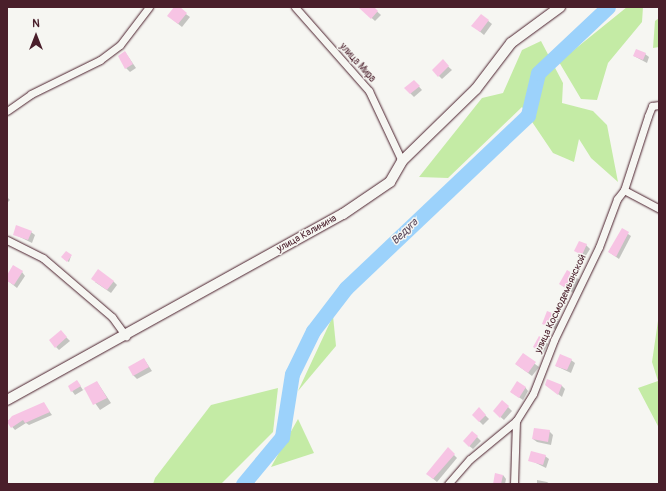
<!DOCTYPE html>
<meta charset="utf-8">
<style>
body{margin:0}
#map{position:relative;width:666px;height:491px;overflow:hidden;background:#f6f6f2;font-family:Pangolin,sans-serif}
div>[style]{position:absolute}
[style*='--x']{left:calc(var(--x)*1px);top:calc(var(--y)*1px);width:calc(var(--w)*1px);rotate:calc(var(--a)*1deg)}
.green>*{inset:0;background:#c4eba5}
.shadow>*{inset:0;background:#0003}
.river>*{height:15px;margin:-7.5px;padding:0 7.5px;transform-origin:7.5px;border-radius:7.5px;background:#9cd2fb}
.building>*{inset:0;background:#f7c4e4}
.roads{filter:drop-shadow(0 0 1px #4a1f2b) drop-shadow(0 0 1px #4a1f2b)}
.street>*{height:7px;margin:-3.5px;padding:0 3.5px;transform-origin:3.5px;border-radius:3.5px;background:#f6f6f2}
.secondary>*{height:10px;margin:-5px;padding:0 5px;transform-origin:5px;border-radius:5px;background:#f6f6f2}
span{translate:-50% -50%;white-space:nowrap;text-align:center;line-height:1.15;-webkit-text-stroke:3px #f6f6f2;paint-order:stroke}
.street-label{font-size:10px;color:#4a1f2b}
.water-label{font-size:11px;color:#5e4c5f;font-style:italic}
.frame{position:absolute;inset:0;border:8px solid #4a1f2b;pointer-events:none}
.north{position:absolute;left:16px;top:16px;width:40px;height:40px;-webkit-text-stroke:3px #f6f6f2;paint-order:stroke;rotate:0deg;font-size:11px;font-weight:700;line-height:16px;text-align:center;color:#4a1f2b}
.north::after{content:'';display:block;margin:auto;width:14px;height:18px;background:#4a1f2b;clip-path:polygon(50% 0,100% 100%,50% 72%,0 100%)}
</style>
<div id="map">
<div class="green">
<i style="clip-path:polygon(627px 7px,643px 7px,642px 22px,608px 63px,597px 100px,581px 99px,559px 62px)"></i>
<i style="clip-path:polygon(659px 18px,659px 47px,653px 48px,655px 21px)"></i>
<i style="clip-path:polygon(541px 41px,563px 83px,562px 103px,593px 111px,607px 125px,618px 182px,591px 158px,579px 139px,574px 162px,553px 153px,522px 107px,448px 178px,419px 177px,482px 98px,503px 93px,522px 50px)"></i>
<i style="clip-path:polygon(659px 314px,659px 428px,638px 388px,658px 381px,652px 362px)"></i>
<i style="clip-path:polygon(333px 316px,336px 346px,298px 391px)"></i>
<i style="clip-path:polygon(278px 388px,273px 432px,221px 484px,153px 484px,155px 478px,211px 405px)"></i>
<i style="clip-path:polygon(298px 419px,314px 453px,271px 467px)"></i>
</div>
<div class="shadow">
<i style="clip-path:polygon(176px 7px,190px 17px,182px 27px,172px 19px)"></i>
<i style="clip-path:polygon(364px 7px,372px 7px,381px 15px,375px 21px,362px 9px)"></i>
<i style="clip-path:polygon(481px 15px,492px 24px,484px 35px,473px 26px)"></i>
<i style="clip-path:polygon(125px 52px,136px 68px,130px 72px,126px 68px)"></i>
<i style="clip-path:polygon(645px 54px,649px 57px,647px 63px,634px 56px)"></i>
<i style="clip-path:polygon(442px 61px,452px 70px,442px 79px,433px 70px)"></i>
<i style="clip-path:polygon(414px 81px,422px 90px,414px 97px,406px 89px)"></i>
<i style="clip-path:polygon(7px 197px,10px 200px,7px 203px)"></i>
<i style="clip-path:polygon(622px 230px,631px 236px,619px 259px,609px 252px)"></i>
<i style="clip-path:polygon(31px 232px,35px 235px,32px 243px,14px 234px)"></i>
<i style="clip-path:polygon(586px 245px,590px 249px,585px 257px,576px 251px)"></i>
<i style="clip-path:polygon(71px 256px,69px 262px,64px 259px)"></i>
<i style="clip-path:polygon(22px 272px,25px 276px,17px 288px,7px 280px,7px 277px)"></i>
<i style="clip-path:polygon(567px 272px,580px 280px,573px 293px,560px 284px)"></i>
<i style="clip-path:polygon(113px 281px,117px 285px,111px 293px,95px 282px)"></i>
<i style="clip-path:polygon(548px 313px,560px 320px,556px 330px,544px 323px)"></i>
<i style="clip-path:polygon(64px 335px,70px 341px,59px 350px,56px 347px)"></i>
<i style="clip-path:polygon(544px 341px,548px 344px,543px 353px,534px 347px)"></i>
<i style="clip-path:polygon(523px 355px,539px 367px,532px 376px,516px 364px)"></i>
<i style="clip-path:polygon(144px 359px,152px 371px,137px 379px,133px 375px)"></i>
<i style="clip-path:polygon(571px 360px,575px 363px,571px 373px,556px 366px)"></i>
<i style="clip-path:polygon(77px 381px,83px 390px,97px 382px,111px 403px,100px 410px,85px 389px,75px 395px,72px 391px)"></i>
<i style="clip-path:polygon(546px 385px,561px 385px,565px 389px,562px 397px)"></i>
<i style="clip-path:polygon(525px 387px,528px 391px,523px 400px,511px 392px)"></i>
<i style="clip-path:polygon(502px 401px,512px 411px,504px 420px,497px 414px)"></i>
<i style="clip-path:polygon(44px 404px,52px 415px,29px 425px,26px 423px,15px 430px,7px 421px)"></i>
<i style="clip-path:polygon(479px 409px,489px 419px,483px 425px,473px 415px)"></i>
<i style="clip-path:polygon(549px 431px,553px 435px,551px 445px,537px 442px,533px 439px)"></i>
<i style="clip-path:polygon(472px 432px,481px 441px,473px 449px,468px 445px)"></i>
<i style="clip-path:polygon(448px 449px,457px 458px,437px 482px,431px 477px)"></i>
<i style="clip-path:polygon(545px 456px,549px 459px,546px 468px,530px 460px)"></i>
<i style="clip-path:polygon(503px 475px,506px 479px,505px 484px,494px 484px)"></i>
<i style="clip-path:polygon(537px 480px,547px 482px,550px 484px,537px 484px)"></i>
</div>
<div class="river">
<i style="--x:243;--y:484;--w:61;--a:-50.3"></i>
<i style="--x:282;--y:437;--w:64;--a:-81"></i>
<i style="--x:292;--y:374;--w:48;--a:-64"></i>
<i style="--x:313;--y:331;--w:54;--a:-52.5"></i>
<i style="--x:346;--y:288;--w:251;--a:-43.5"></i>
<i style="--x:528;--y:115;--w:43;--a:-76.6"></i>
<i style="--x:538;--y:73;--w:96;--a:-43.3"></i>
</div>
<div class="building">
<i style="clip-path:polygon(174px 7px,180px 7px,187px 13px,178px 24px,167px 16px)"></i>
<i style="clip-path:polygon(358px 7px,374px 7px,378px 11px,371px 19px)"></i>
<i style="clip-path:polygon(481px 14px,489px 20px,480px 32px,471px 26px)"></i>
<i style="clip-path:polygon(636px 49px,646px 53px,643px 60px,633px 56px)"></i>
<i style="clip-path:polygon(125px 51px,133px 64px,125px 69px,118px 56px)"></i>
<i style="clip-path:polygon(443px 59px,449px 66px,438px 77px,432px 70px)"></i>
<i style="clip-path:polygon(414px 80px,420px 86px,410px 94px,404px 88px)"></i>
<i style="clip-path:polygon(16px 225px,32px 231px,28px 240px,13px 235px)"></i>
<i style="clip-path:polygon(622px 228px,629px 232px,616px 257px,608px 252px)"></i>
<i style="clip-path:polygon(579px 241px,587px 244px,582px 255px,574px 251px)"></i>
<i style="clip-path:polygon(66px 251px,72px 255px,67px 262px,61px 257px)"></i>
<i style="clip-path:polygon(13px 265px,23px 271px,14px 285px,7px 281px,7px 275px)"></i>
<i style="clip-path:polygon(98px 269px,114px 281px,107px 290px,91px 279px)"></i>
<i style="clip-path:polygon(567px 270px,577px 276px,569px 290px,559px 284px)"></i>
<i style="clip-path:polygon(547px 311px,557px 315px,553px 328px,542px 324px)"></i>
<i style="clip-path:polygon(61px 330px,67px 337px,55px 348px,49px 340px)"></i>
<i style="clip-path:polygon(539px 336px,545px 340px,539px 351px,533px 347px)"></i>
<i style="clip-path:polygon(523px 353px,536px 362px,528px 373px,515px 364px)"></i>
<i style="clip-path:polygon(560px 354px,572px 359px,567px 370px,555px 366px)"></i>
<i style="clip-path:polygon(144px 358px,149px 367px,133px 376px,128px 367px)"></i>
<i style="clip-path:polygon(547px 379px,562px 385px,558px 395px,545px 385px)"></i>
<i style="clip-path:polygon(77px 380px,81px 386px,71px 392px,68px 386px)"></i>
<i style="clip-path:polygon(97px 381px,107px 398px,93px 405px,84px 388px)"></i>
<i style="clip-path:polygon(517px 381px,526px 387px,519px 398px,510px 392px)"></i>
<i style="clip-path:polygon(502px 400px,509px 406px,500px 418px,493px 411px)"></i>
<i style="clip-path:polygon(44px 402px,50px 412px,43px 415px,25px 423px,23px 420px,11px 428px,7px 422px,12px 416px)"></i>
<i style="clip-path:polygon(479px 407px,486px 415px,479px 422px,472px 415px)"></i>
<i style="clip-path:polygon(534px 428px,550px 430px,548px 442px,532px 439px)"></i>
<i style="clip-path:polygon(472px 431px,478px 436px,469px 447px,463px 441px)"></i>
<i style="clip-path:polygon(448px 447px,455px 454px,433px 479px,426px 474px)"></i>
<i style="clip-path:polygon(531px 451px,546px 455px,543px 465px,528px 461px)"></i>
<i style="clip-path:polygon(495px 473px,503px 475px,501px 484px,493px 484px)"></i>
</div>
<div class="roads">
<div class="street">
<i style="--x:295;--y:7;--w:112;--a:48.6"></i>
<i style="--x:369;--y:91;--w:77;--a:64.8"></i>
<i style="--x:7;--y:111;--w:29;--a:-35"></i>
<i style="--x:31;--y:94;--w:77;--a:-26.2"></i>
<i style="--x:100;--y:60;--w:25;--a:-37"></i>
<i style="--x:120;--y:45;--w:48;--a:-52.7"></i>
<i style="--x:624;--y:190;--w:40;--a:28"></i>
<i style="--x:7;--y:240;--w:40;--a:26.6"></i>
<i style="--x:43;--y:258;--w:91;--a:40.5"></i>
<i style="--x:112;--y:317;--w:24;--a:54"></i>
<i style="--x:448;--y:484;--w:33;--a:-49"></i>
<i style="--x:470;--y:459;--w:60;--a:-39.6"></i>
<i style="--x:516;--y:421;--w:32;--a:-58"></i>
<i style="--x:533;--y:394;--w:58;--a:-68.7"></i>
<i style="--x:554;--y:340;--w:103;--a:-64.2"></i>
<i style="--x:599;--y:247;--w:51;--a:-69.4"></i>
<i style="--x:617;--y:199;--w:11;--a:-52"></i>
<i style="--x:624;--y:190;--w:78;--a:-72"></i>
<i style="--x:648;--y:116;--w:11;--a:-68"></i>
<i style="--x:652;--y:106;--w:7;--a:-8"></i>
<i style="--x:514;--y:484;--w:63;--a:-88.2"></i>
</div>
<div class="secondary">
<i style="--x:7;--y:400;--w:384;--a:-29"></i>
<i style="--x:343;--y:214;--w:57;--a:-34.2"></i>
<i style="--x:390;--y:182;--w:24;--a:-60"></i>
<i style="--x:402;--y:161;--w:103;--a:-44.2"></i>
<i style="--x:476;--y:89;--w:58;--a:-52.7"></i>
<i style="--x:511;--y:43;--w:61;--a:-36.3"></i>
</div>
</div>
<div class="street-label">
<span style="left:357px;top:63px;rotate:48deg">улица Мира</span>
<span style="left:307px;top:234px;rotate:-29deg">улица Калинина</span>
<span style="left:561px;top:304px;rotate:-65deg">улица Космодемьянской</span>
</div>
<div class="water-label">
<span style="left:405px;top:232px;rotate:-44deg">Ведуга</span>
</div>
<div class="frame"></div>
<div class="north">N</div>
</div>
